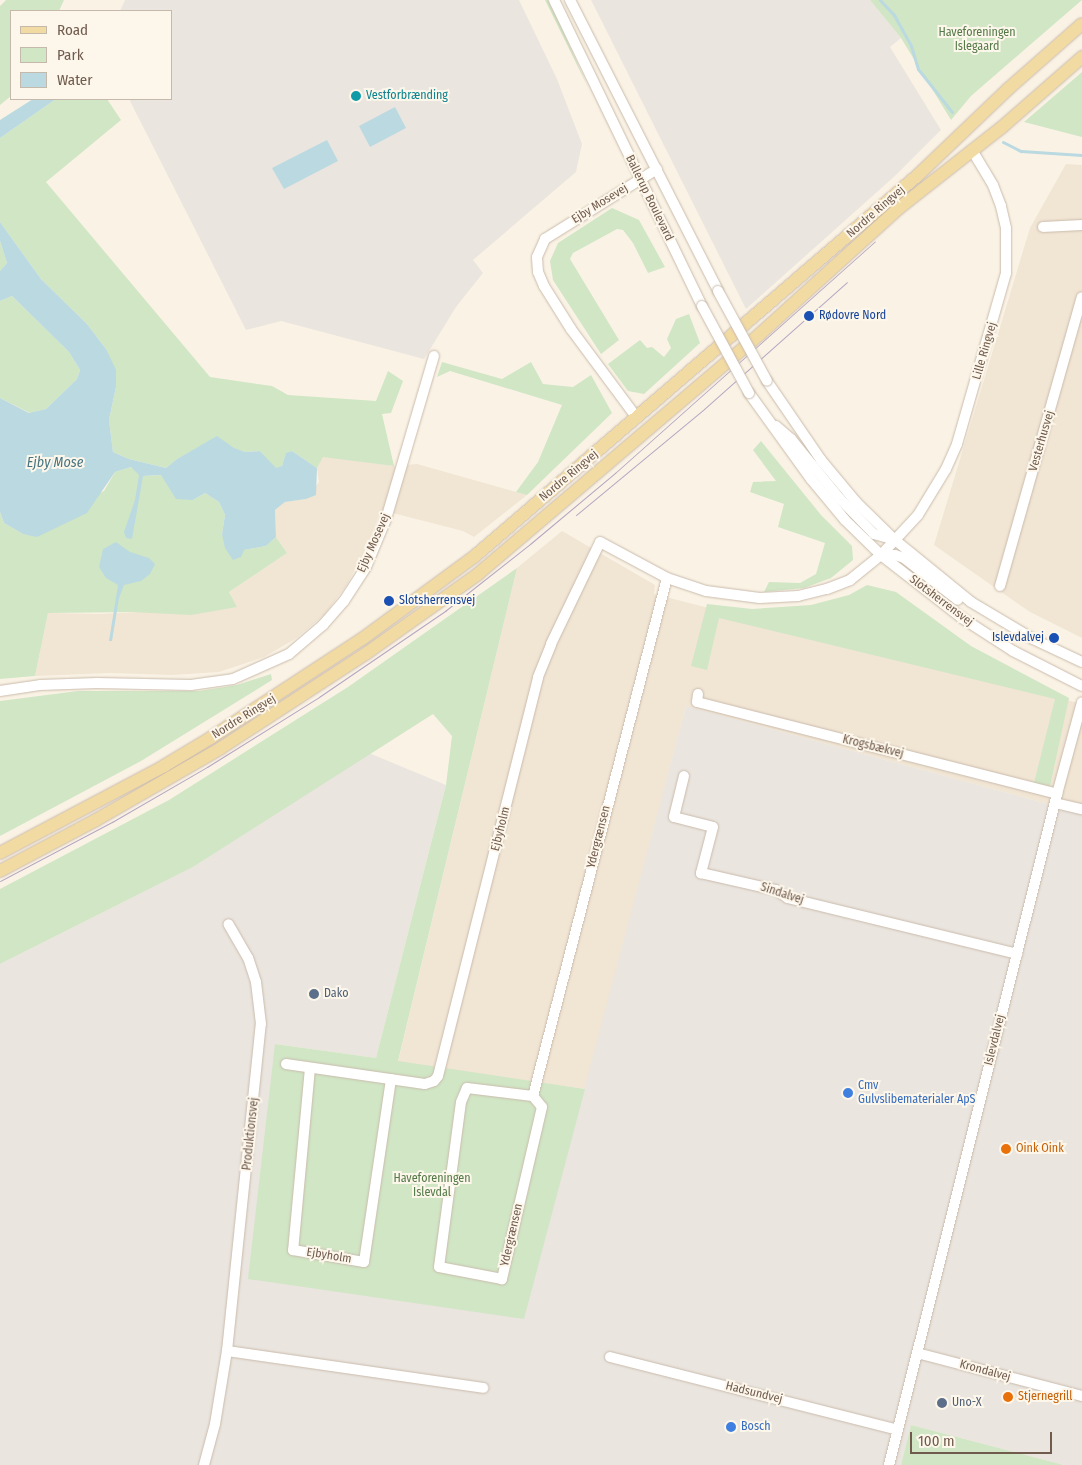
<!DOCTYPE html>
<meta charset="utf-8">
<style>
body{margin:0}
#map{position:relative;width:1082px;height:1465px;overflow:hidden;background:#faf3e5;font-family:"Fira Sans Condensed",sans-serif}
div>[style]{position:absolute}
[style*='--x']{left:calc(var(--x)*1px);top:calc(var(--y)*1px);width:calc(var(--w)*1px);rotate:calc(var(--a)*1deg)}
.residential>*{inset:0;background:#f1e5d4}
.industrial>*{inset:0;background:#eae5df}
.green>*{inset:0;background:#d0e6c5}
.water>*{inset:0;background:#bbd9e1}
.stream>*{height:3px;margin:-1.5px;padding:0 1.5px;transform-origin:1.5px;border-radius:1.5px;background:#bbd9e1}
.roads{filter:drop-shadow(0 0 1px #cabbac) drop-shadow(0 0 1px #cabbac)}
.minor>*{height:10px;margin:-5px;padding:0 5px;transform-origin:5px;border-radius:5px;background:#fff}
.major>*{height:12px;margin:-6px;padding:0 6px;transform-origin:6px;border-radius:6px;background:#f2daa3}
.tram>*{height:1px;margin:-0.5px;padding:0 0.5px;transform-origin:0.5px;border-radius:0.5px;background:#b6a5c2}
.bridges{filter:drop-shadow(0 0 1px #cabbac) drop-shadow(0 0 1px #cabbac)}
.minor-bridge>*{height:10px;margin:-5px;padding:0 5px;transform-origin:5px;border-radius:5px;background:#fff}
.dots>*{width:14px;height:14px;translate:-50% -50%;box-sizing:border-box;border:2px solid #fdf7eb;border-radius:50%}
span{translate:-50% -50%;white-space:nowrap;text-align:center;line-height:1.15;-webkit-text-stroke:4px #fdf7eb;paint-order:stroke}
.park-label{font-size:12px;color:#547a49}
.culture-label{font-size:12px;color:#0d838f}
.left{translate:0 -50%;text-align:left}
.street-label{font-size:12px;color:#705b4d}
.transit-label{font-size:12px;color:#164399}
.right{translate:-100% -50%;text-align:right}
.service-label{font-size:12px;color:#4e5e75}
.shop-label{font-size:12px;color:#366cbe}
.food-label{font-size:12px;color:#c56008}
.water-label{font-size:14px;color:#487481;font-style:italic}
.legend{position:absolute;left:10px;top:10px;width:162px;height:90px;box-sizing:border-box;background:#fdf7eb;border:1px solid #c5b9ac;margin:0;padding:6px 9px;list-style:none;font-size:15px;color:#705b4d}
.legend li{display:flex;align-items:center;gap:10px;height:25px}
.legend b{width:25px;border:1px solid #c5b9ac}
.scale{position:absolute;left:910px;top:1432px;width:142px;height:22px;box-sizing:border-box;border:2px solid #705b4d;border-top:0;padding-left:6px;font-size:15px;line-height:18px;white-space:nowrap;color:#705b4d;-webkit-text-stroke:4px #fdf7eb;paint-order:stroke}
</style>
<div id="map">
<div class="residential">
<i style="clip-path:polygon(1066px 164px,1082px 165px,1082px 638px,1030px 612px,934px 545px,1030px 228px)"></i>
<i style="clip-path:polygon(323px 456px,394px 466px,417px 464px,527px 495px,474px 537px,463px 531px,381px 510px,364px 553px,346px 586px,324px 615px,295px 639px,264px 657px,219px 672px,172px 675px,109px 673px,35px 676px,48px 613px,100px 614px,237px 607px,229px 592px,287px 553px,276px 537px,275px 510px,285px 502px,306px 499px,319px 482px,317px 468px)"></i>
<i style="clip-path:polygon(562px 531px,655px 585px,654px 594px,1082px 704px,1082px 813px,686px 706px,585px 1089px,398px 1062px,517px 568px)"></i>
</div>
<div class="industrial">
<i style="clip-path:polygon(125px 0,519px 0,557px 79px,582px 144px,576px 172px,473px 260px,483px 273px,456px 307px,424px 359px,281px 321px,246px 330px,129px 99px,171px 99px,171px 11px,120px 11px)"></i>
<i style="clip-path:polygon(591px 0,870px 0,901px 38px,890px 47px,941px 130px,896px 175px,746px 309px)"></i>
<i style="clip-path:polygon(686px 706px,1082px 813px,1082px 1465px,1064px 1465px,911px 1425px,901px 1465px,0 1465px,0 964px,193px 867px,369px 753px,446px 785px,376px 1058px,275px 1044px,523px 1319px)"></i>
</div>
<div class="green">
<i style="clip-path:polygon(6px 0,64px 0,59px 11px,11px 11px,11px 96px,0 105px,0 6px)"></i>
<i style="clip-path:polygon(545px 0,548px 0,559px 22px,588px 87px)"></i>
<i style="clip-path:polygon(870px 0,1082px 0,971px 96px,951px 120px,901px 38px)"></i>
<i style="clip-path:polygon(1082px 72px,1082px 137px,1024px 122px)"></i>
<i style="clip-path:polygon(56px 99px,107px 99px,121px 120px,46px 182px,210px 377px,272px 386px,288px 395px,376px 401px,388px 371px,403px 381px,391px 413px,382px 414px,394px 466px,323px 457px,317px 468px,292px 451px,286px 454px,282px 466px,276px 469px,260px 451px,245px 452px,234px 449px,217px 437px,177px 459px,166px 468px,129px 459px,113px 452px,109px 420px,116px 387px,106px 349px,87px 324px,41px 279px,0 222px,0 138px)"></i>
<i style="clip-path:polygon(612px 208px,639px 220px,665px 267px,648px 273px,633px 243px,623px 230px,617px 229px,573px 253px,570px 259px,619px 340px,601px 354px,553px 280px,550px 261px,558px 243px)"></i>
<i style="clip-path:polygon(0 241px,7px 263px,0 271px)"></i>
<i style="clip-path:polygon(12px 296px,69px 352px,80px 370px,77px 379px,46px 409px,30px 413px,0 398px,0 301px)"></i>
<i style="clip-path:polygon(689px 314px,700px 343px,644px 394px,628px 391px,608px 364px,640px 340px,647px 348px,652px 347px,664px 357px,671px 348px,667px 339px,676px 319px)"></i>
<i style="clip-path:polygon(442px 362px,502px 379px,531px 362px,543px 384px,573px 387px,591px 375px,612px 413px,527px 495px,516px 492px,538px 462px,562px 405px,450px 371px,437px 377px)"></i>
<i style="clip-path:polygon(761px 441px,821px 515px,852px 546px,853px 560px,831px 578px,804px 588px,764px 592px,769px 582px,800px 583px,816px 574px,825px 543px,778px 527px,784px 504px,750px 492px,753px 482px,776px 481px,753px 450px)"></i>
<i style="clip-path:polygon(131px 467px,143px 476px,161px 475px,193px 500px,205px 493px,219px 502px,225px 515px,222px 534px,244px 550px,266px 546px,276px 537px,287px 553px,229px 592px,237px 607px,191px 615px,132px 612px,48px 613px,35px 676px,0 679px,0 512px,4px 523px,23px 534px,104px 491px,115px 472px)"></i>
<i style="clip-path:polygon(517px 568px,398px 1061px,585px 1089px,524px 1319px,248px 1279px,275px 1044px,376px 1058px,446px 785px,452px 736px,433px 714px,193px 867px,0 964px,0 889px,169px 800px,348px 687px)"></i>
<i style="clip-path:polygon(867px 585px,896px 592px,971px 646px,1069px 698px,1050px 786px,1034px 783px,1055px 699px,719px 618px,707px 670px,691px 666px,707px 604px,752px 609px,811px 605px,849px 595px)"></i>
<i style="clip-path:polygon(271px 674px,272px 680px,141px 761px,0 836px,0 701px,78px 691px,199px 691px,237px 685px)"></i>
<i style="clip-path:polygon(911px 1425px,1064px 1465px,901px 1465px)"></i>
</div>
<div class="water">
<i style="clip-path:polygon(33px 99px,56px 99px,0 138px,0 120px)"></i>
<i style="clip-path:polygon(395px 107px,406px 128px,370px 147px,359px 126px)"></i>
<i style="clip-path:polygon(327px 140px,338px 161px,284px 189px,272px 168px)"></i>
<i style="clip-path:polygon(0 222px,41px 279px,87px 324px,106px 349px,116px 370px,116px 387px,109px 420px,113px 452px,129px 459px,166px 468px,177px 459px,217px 436px,234px 448px,245px 452px,260px 451px,276px 468px,282px 466px,286px 453px,292px 451px,317px 468px,316px 495px,306px 499px,285px 502px,275px 510px,276px 537px,266px 546px,244px 550px,241px 557px,233px 560px,225px 548px,222px 534px,225px 515px,219px 502px,205px 493px,193px 500px,176px 499px,161px 475px,143px 476px,132px 539px,126px 538px,124px 532px,135px 500px,139px 475px,131px 467px,115px 472px,87px 513px,37px 537px,23px 534px,4px 523px,0 512px,0 398px,29px 413px,46px 409px,77px 379px,80px 370px,69px 352px,12px 296px,0 301px,0 271px,7px 263px,0 241px)"></i>
<i style="clip-path:polygon(116px 542px,130px 552px,149px 558px,155px 564px,150px 574px,141px 581px,124px 585px,119px 598px,112px 641px,109px 641px,118px 585px,106px 578px,99px 567px,103px 549px)"></i>
</div>
<div class="stream">
<i style="--x:880;--y:0;--w:21;--a:47"></i>
<i style="--x:894;--y:15;--w:35;--a:61"></i>
<i style="--x:911;--y:46;--w:24;--a:73"></i>
<i style="--x:918;--y:69;--w:55;--a:51.7"></i>
<i style="--x:1003;--y:142;--w:20;--a:27"></i>
<i style="--x:1021;--y:151;--w:61;--a:3.8"></i>
</div>
<div class="roads">
<div class="minor">
<i style="--x:554;--y:0;--w:340;--a:64.2"></i>
<i style="--x:570;--y:0;--w:326;--a:63"></i>
<i style="--x:1043;--y:227;--w:39;--a:-3"></i>
<i style="--x:767;--y:381;--w:96;--a:55.6"></i>
<i style="--x:821;--y:460;--w:55;--a:50.2"></i>
<i style="--x:856;--y:502;--w:54;--a:44.3"></i>
<i style="--x:895;--y:540;--w:98;--a:39.2"></i>
<i style="--x:971;--y:602;--w:72;--a:30.8"></i>
<i style="--x:1033;--y:639;--w:54;--a:25.1"></i>
<i style="--x:749;--y:393;--w:106;--a:54.2"></i>
<i style="--x:811;--y:479;--w:53;--a:50.3"></i>
<i style="--x:845;--y:520;--w:50;--a:44.2"></i>
<i style="--x:881;--y:555;--w:103;--a:37.9"></i>
<i style="--x:962;--y:618;--w:61;--a:32.9"></i>
<i style="--x:1013;--y:651;--w:77;--a:26.9"></i>
<i style="--x:637;--y:418;--w:111;--a:-126.6"></i>
<i style="--x:571;--y:329;--w:51;--a:-122.1"></i>
<i style="--x:544;--y:286;--w:15;--a:-113"></i>
<i style="--x:538;--y:272;--w:15;--a:-94"></i>
<i style="--x:537;--y:257;--w:20;--a:-66"></i>
<i style="--x:545;--y:239;--w:132;--a:-32"></i>
<i style="--x:776;--y:426;--w:20;--a:41"></i>
<i style="--x:791;--y:439;--w:77;--a:50.8"></i>
<i style="--x:840;--y:499;--w:49;--a:45.8"></i>
<i style="--x:874;--y:534;--w:22;--a:16"></i>
<i style="--x:881;--y:555;--w:14;--a:0"></i>
<i style="--x:895;--y:555;--w:9;--a:18"></i>
<i style="--x:904;--y:558;--w:68;--a:37.9"></i>
<i style="--x:1000;--y:586;--w:300;--a:-74.2"></i>
<i style="--x:0;--y:691;--w:40;--a:-8.5"></i>
<i style="--x:40;--y:685;--w:57;--a:-2"></i>
<i style="--x:97;--y:683;--w:94;--a:1.2"></i>
<i style="--x:191;--y:685;--w:42;--a:-8.1"></i>
<i style="--x:233;--y:679;--w:61;--a:-24.1"></i>
<i style="--x:289;--y:654;--w:45;--a:-40.5"></i>
<i style="--x:323;--y:625;--w:32;--a:-49"></i>
<i style="--x:344;--y:601;--w:40;--a:-57.1"></i>
<i style="--x:366;--y:567;--w:52;--a:-67.4"></i>
<i style="--x:386;--y:519;--w:170;--a:-73.6"></i>
<i style="--x:698;--y:694;--w:8;--a:97"></i>
<i style="--x:697;--y:702;--w:372;--a:14.3"></i>
<i style="--x:684;--y:776;--w:42;--a:103.7"></i>
<i style="--x:674;--y:817;--w:40;--a:14.4"></i>
<i style="--x:713;--y:827;--w:48;--a:104.6"></i>
<i style="--x:701;--y:873;--w:77;--a:12.8"></i>
<i style="--x:776;--y:890;--w:14;--a:34"></i>
<i style="--x:788;--y:898;--w:236;--a:13.7"></i>
<i style="--x:1055;--y:803;--w:28;--a:13"></i>
<i style="--x:286;--y:1064;--w:140;--a:8.2"></i>
<i style="--x:425;--y:1084;--w:9;--a:-18"></i>
<i style="--x:434;--y:1081;--w:6;--a:-51"></i>
<i style="--x:438;--y:1076;--w:411;--a:-75.9"></i>
<i style="--x:538;--y:677;--w:35;--a:-68"></i>
<i style="--x:551;--y:644;--w:113;--a:-64.3"></i>
<i style="--x:600;--y:542;--w:76;--a:28.2"></i>
<i style="--x:667;--y:578;--w:41;--a:18.4"></i>
<i style="--x:706;--y:591;--w:54;--a:7.4"></i>
<i style="--x:760;--y:598;--w:38;--a:-3"></i>
<i style="--x:798;--y:596;--w:30;--a:-14"></i>
<i style="--x:827;--y:589;--w:25;--a:-21"></i>
<i style="--x:850;--y:580;--w:40;--a:-39"></i>
<i style="--x:881;--y:555;--w:54;--a:-47.2"></i>
<i style="--x:918;--y:515;--w:54;--a:-58.7"></i>
<i style="--x:946;--y:469;--w:27;--a:-66"></i>
<i style="--x:957;--y:444;--w:178;--a:-74"></i>
<i style="--x:1006;--y:273;--w:45;--a:-90"></i>
<i style="--x:1006;--y:228;--w:23;--a:-103"></i>
<i style="--x:1001;--y:206;--w:22;--a:-111"></i>
<i style="--x:993;--y:185;--w:41;--a:-121"></i>
<i style="--x:310;--y:1068;--w:183;--a:95.3"></i>
<i style="--x:293;--y:1250;--w:72;--a:9.6"></i>
<i style="--x:364;--y:1262;--w:185;--a:-81.6"></i>
<i style="--x:533;--y:1096;--w:14;--a:51"></i>
<i style="--x:542;--y:1107;--w:177;--a:103.1"></i>
<i style="--x:502;--y:1279;--w:64;--a:-169.2"></i>
<i style="--x:439;--y:1267;--w:166;--a:-82.4"></i>
<i style="--x:461;--y:1102;--w:15;--a:-67"></i>
<i style="--x:467;--y:1088;--w:66;--a:6.9"></i>
<i style="--x:533;--y:1096;--w:535;--a:-75.5"></i>
<i style="--x:227;--y:1351;--w:259;--a:8.2"></i>
<i style="--x:917;--y:1353;--w:171;--a:14.6"></i>
<i style="--x:610;--y:1357;--w:297;--a:14.2"></i>
<i style="--x:204;--y:1465;--w:42;--a:-75"></i>
<i style="--x:215;--y:1424;--w:74;--a:-80.7"></i>
<i style="--x:227;--y:1351;--w:329;--a:-84.1"></i>
<i style="--x:261;--y:1024;--w:42;--a:-96.8"></i>
<i style="--x:256;--y:982;--w:25;--a:-108"></i>
<i style="--x:248;--y:958;--w:39;--a:-120"></i>
<i style="--x:889;--y:1465;--w:692;--a:-75.94"></i>
<i style="--x:1057;--y:794;--w:95;--a:-74.8"></i>
</div>
<div class="major">
<i style="--x:0;--y:853;--w:186;--a:-27.9"></i>
<i style="--x:164;--y:766;--w:56;--a:-31.1"></i>
<i style="--x:212;--y:737;--w:179;--a:-33.2"></i>
<i style="--x:362;--y:639;--w:140;--a:-36.3"></i>
<i style="--x:475;--y:556;--w:583;--a:-40.69"></i>
<i style="--x:917;--y:176;--w:126;--a:-43.7"></i>
<i style="--x:1008;--y:89;--w:98;--a:-41.3"></i>
<i style="--x:0;--y:871;--w:109;--a:-28"></i>
<i style="--x:96;--y:820;--w:144;--a:-29.9"></i>
<i style="--x:221;--y:748;--w:174;--a:-33.1"></i>
<i style="--x:367;--y:653;--w:136;--a:-35.4"></i>
<i style="--x:478;--y:574;--w:370;--a:-40.4"></i>
<i style="--x:760;--y:334;--w:188;--a:-42.2"></i>
<i style="--x:899;--y:208;--w:130;--a:-38.1"></i>
<i style="--x:1001;--y:128;--w:108;--a:-41.2"></i>
</div>
</div>
<div class="tram">
<i style="--x:576;--y:515;--w:166;--a:-39.6"></i>
<i style="--x:704;--y:409;--w:191;--a:-41.6"></i>
<i style="--x:0;--y:881;--w:127;--a:-27.8"></i>
<i style="--x:112;--y:822;--w:110;--a:-30.1"></i>
<i style="--x:207;--y:767;--w:132;--a:-32"></i>
<i style="--x:319;--y:697;--w:153;--a:-34.3"></i>
<i style="--x:445;--y:611;--w:108;--a:-38.2"></i>
<i style="--x:530;--y:544;--w:111;--a:-39.9"></i>
<i style="--x:615;--y:473;--w:348;--a:-41.7"></i>
</div>
<div class="bridges">
<div class="minor-bridge">
<i style="--x:718;--y:291;--w:102;--a:61.4"></i>
<i style="--x:702;--y:306;--w:99;--a:61.6"></i>
</div>
</div>
<div class="dots">
<i style="left:356px;top:96px;background:#0f9aa8"></i>
<i style="left:809px;top:316px;background:#1a4fb4"></i>
<i style="left:389px;top:601px;background:#1a4fb4"></i>
<i style="left:1054px;top:638px;background:#1a4fb4"></i>
<i style="left:314px;top:994px;background:#5c6f8a"></i>
<i style="left:848px;top:1093px;background:#3f7fe0"></i>
<i style="left:1006px;top:1149px;background:#e8710a"></i>
<i style="left:1008px;top:1397px;background:#e8710a"></i>
<i style="left:942px;top:1403px;background:#5c6f8a"></i>
<i style="left:731px;top:1427px;background:#3f7fe0"></i>
</div>
<div class="park-label">
<span style="left:977px;top:40px">Haveforeningen<br>Islegaard</span>
<span style="left:432px;top:1186px">Haveforeningen<br>Islevdal</span>
</div>
<div class="culture-label">
<span class="left" style="left:366px;top:96px">Vestforbrænding</span>
</div>
<div class="street-label">
<span style="left:649px;top:198px;rotate:64deg">Ballerup Boulevard</span>
<span style="left:600px;top:204px;rotate:-32deg">Ejby Mosevej</span>
<span style="left:876px;top:212px;rotate:-41deg">Nordre Ringvej</span>
<span style="left:985px;top:351px;rotate:-74deg">Lille Ringvej</span>
<span style="left:1042px;top:441px;rotate:-74deg">Vesterhusvej</span>
<span style="left:569px;top:476px;rotate:-40deg">Nordre Ringvej</span>
<span style="left:374px;top:543px;rotate:-66deg">Ejby Mosevej</span>
<span style="left:941px;top:601px;rotate:37deg">Slotsherrensvej</span>
<span style="left:244px;top:717px;rotate:-32deg">Nordre Ringvej</span>
<span style="left:873px;top:747px;rotate:14deg">Krogsbækvej</span>
<span style="left:501px;top:829px;rotate:-76deg">Ejbyholm</span>
<span style="left:599px;top:837px;rotate:-76deg">Ydergrænsen</span>
<span style="left:782px;top:894px;rotate:18deg">Sindalvej</span>
<span style="left:995px;top:1040px;rotate:-76deg">Islevdalvej</span>
<span style="left:251px;top:1134px;rotate:-84deg">Produktionsvej</span>
<span style="left:512px;top:1235px;rotate:-77deg">Ydergrænsen</span>
<span style="left:329px;top:1256px;rotate:9deg">Ejbyholm</span>
<span style="left:985px;top:1371px;rotate:15deg">Krondalvej</span>
<span style="left:754px;top:1393px;rotate:14deg">Hadsundvej</span>
</div>
<div class="transit-label">
<span class="left" style="left:819px;top:316px">Rødovre Nord</span>
<span class="left" style="left:399px;top:601px">Slotsherrensvej</span>
<span class="right" style="left:1044px;top:638px">Islevdalvej</span>
</div>
<div class="service-label">
<span class="left" style="left:324px;top:994px">Dako</span>
<span class="left" style="left:952px;top:1403px">Uno-X</span>
</div>
<div class="shop-label">
<span class="left" style="left:858px;top:1093px">Cmv<br>Gulvslibematerialer ApS</span>
<span class="left" style="left:741px;top:1427px">Bosch</span>
</div>
<div class="food-label">
<span class="left" style="left:1016px;top:1149px">Oink Oink</span>
<span class="left" style="left:1018px;top:1397px">Stjernegrill</span>
</div>
<div class="water-label">
<span style="left:55px;top:463px">Ejby Mose</span>
</div>
<ul class="legend">
<li><b style="height:6px;background:#f2daa3"></b>Road</li>
<li><b style="height:14px;background:#d0e6c5"></b>Park</li>
<li><b style="height:14px;background:#bbd9e1"></b>Water</li>
</ul>
<div class="scale">100 m</div>
</div>
